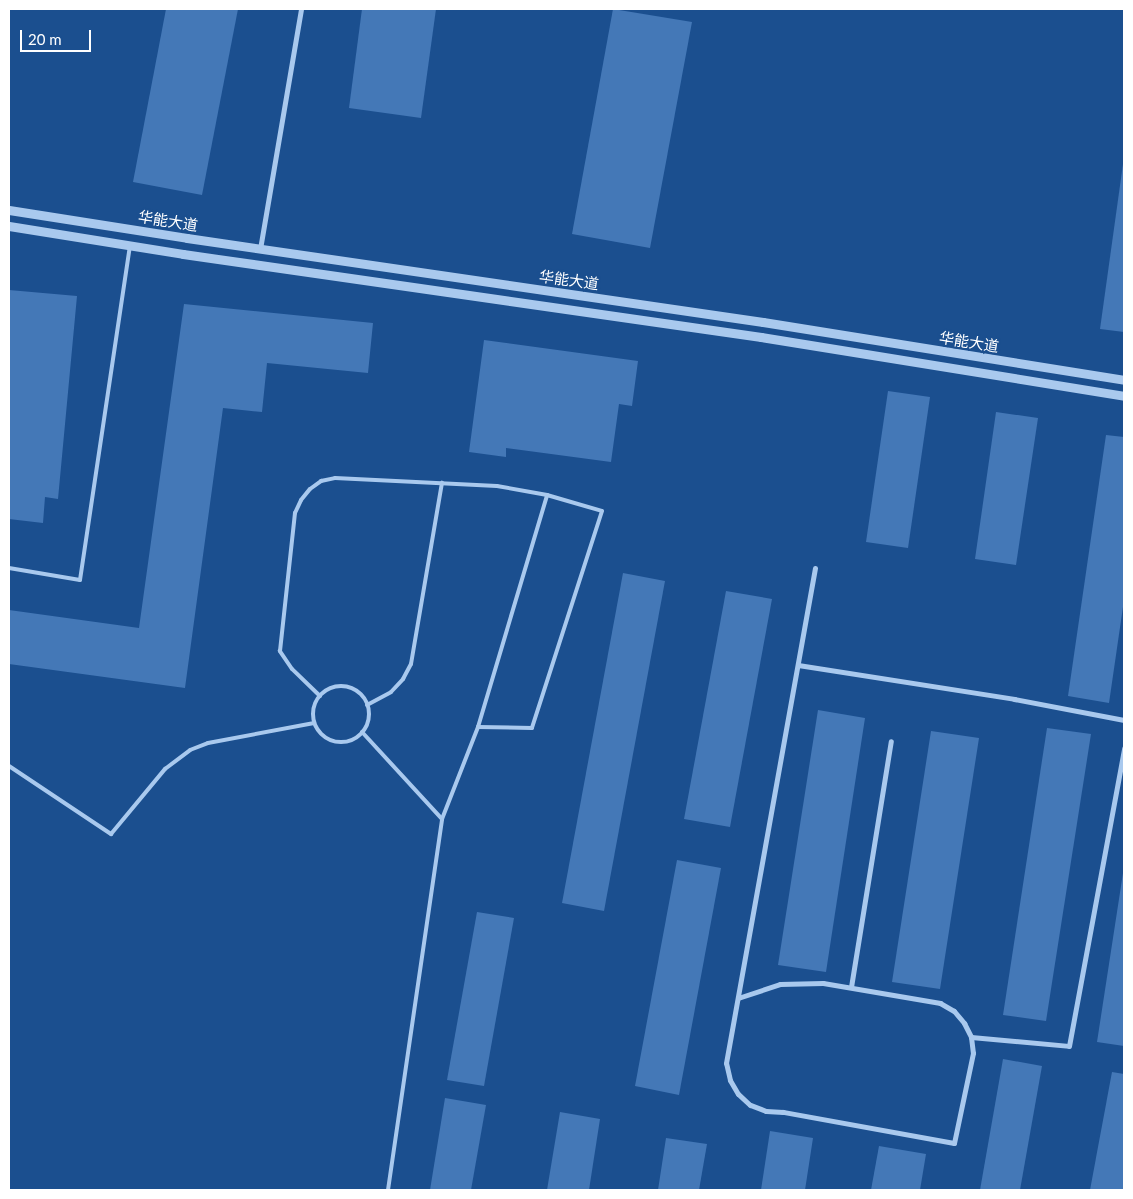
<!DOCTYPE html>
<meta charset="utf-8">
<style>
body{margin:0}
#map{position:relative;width:1133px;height:1199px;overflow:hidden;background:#1b4f8f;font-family:Lato,"Noto Sans SC",sans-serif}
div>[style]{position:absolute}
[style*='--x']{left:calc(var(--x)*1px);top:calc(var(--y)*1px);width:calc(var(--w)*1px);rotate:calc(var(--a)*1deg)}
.building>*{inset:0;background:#4478b7}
.service>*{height:4px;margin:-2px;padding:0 2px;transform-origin:2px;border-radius:2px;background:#a9c9ee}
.service>.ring{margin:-2px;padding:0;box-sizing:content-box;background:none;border:4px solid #a9c9ee;border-radius:50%}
.minor>*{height:5px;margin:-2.5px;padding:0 2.5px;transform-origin:2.5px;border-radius:2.5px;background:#a9c9ee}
.tertiary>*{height:9px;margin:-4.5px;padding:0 4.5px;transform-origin:4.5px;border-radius:4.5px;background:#a9c9ee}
span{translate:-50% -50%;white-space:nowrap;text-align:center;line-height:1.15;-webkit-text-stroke:4px #1b4f8f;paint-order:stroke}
.street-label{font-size:15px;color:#fff}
.frame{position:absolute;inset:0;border:10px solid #fff;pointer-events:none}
.scale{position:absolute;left:20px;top:30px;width:71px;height:22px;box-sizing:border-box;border:2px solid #fff;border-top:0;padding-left:6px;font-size:15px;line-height:18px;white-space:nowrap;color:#fff;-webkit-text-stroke:4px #1b4f8f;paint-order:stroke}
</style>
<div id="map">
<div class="building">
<i style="clip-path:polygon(166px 9px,238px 9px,202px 195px,133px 182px)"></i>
<i style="clip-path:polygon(362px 9px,436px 9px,421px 118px,349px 108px)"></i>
<i style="clip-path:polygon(613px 9px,692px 22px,650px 248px,572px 234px)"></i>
<i style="clip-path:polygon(1123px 164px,1124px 164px,1124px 332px,1100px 329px)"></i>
<i style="clip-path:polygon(9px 290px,77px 296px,58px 499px,45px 497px,43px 523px,9px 519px)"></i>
<i style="clip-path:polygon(184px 304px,373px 323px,368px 373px,267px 363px,262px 412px,223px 408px,185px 688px,9px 664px,9px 610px,139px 628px)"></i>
<i style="clip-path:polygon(484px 340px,638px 361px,632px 406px,619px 404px,611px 462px,506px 448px,506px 457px,469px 452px)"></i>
<i style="clip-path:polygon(888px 391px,930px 397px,908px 548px,866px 542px)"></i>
<i style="clip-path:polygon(996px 412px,1038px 418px,1016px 565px,975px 559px)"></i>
<i style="clip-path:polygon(1106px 435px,1124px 437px,1124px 600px,1109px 703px,1068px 696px)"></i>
<i style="clip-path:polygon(623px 573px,665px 581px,604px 911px,562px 903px)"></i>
<i style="clip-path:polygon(726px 591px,772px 599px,730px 827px,684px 819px)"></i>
<i style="clip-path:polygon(818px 710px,865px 718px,826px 972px,778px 965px)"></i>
<i style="clip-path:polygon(1047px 728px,1091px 734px,1046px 1021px,1003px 1015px)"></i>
<i style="clip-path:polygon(931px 731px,979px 738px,940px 989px,892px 982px)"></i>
<i style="clip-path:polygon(677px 860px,721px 868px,679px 1095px,635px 1086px)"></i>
<i style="clip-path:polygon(1123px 873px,1124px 873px,1124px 1046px,1097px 1042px)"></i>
<i style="clip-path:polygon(477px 912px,514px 918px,484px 1086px,447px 1080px)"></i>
<i style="clip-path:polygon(1003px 1059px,1042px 1066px,1020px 1190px,980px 1190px)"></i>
<i style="clip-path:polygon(1112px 1072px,1124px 1074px,1124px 1190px,1090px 1190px)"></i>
<i style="clip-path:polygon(445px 1098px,486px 1105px,471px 1190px,430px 1190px)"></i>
<i style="clip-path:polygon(560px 1112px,600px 1119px,589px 1190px,547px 1190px)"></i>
<i style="clip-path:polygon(770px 1131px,813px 1138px,805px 1190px,761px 1190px)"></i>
<i style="clip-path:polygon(666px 1138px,707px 1144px,699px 1190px,658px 1190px)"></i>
<i style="clip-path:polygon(879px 1146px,926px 1154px,920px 1190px,871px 1190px)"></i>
</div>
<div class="service">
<i style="--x:9;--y:568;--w:72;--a:9.6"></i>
<i style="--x:80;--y:580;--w:339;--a:-81.5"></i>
<i class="ring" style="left:313px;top:686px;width:52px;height:52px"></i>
<i style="--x:320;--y:696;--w:39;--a:-136"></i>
<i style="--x:292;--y:669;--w:22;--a:-124"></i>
<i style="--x:280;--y:651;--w:139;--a:-83.8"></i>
<i style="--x:295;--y:513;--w:14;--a:-65"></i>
<i style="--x:301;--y:500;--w:14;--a:-51"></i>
<i style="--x:310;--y:489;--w:14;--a:-36"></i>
<i style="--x:321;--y:481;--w:14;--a:-12"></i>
<i style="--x:335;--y:478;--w:162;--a:2.8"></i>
<i style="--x:497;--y:486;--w:51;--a:10.2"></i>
<i style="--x:367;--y:705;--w:27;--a:-28"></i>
<i style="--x:391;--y:692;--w:18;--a:-47"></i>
<i style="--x:403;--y:679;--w:17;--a:-62"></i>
<i style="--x:411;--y:664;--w:184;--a:-80.3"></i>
<i style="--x:362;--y:732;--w:118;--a:47.4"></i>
<i style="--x:9;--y:766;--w:123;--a:33.7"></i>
<i style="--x:111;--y:834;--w:85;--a:-50.3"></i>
<i style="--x:165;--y:769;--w:31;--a:-37"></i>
<i style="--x:190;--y:750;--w:19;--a:-21"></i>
<i style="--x:208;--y:743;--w:108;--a:-10.7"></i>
<i style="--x:388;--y:1190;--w:375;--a:-81.7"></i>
<i style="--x:442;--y:819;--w:99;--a:-68.6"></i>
<i style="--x:478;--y:727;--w:242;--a:-73.4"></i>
<i style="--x:547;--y:495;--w:57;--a:16.2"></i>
<i style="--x:602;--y:511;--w:228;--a:107.9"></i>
<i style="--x:532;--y:728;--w:54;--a:-178.9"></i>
</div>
<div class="minor">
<i style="--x:260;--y:249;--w:243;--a:-80.3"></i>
<i style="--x:798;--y:665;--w:219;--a:8.9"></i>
<i style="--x:1014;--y:699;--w:112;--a:10.8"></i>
<i style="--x:851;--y:987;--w:249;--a:-80.8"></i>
<i style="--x:738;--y:998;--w:44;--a:-18.4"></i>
<i style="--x:780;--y:984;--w:43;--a:-1.3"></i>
<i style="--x:823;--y:983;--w:119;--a:9.7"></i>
<i style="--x:940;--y:1003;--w:16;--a:30"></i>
<i style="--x:954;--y:1011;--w:16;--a:50"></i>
<i style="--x:964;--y:1023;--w:16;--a:63"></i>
<i style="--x:971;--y:1037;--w:16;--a:83"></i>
<i style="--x:973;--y:1053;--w:92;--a:101.9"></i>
<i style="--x:954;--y:1143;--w:174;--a:-169.7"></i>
<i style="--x:783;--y:1112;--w:17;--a:-177"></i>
<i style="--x:766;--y:1111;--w:17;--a:-159"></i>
<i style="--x:750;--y:1105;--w:16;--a:-137"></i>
<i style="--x:738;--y:1094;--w:16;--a:-120"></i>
<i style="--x:730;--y:1080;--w:17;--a:-103"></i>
<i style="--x:726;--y:1063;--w:503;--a:-79.81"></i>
<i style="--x:971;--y:1037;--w:98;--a:5.2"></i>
<i style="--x:1069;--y:1046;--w:303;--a:-79.5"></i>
</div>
<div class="tertiary">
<i style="--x:9;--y:210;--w:180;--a:8.9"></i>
<i style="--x:187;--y:238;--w:582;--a:8.3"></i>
<i style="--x:763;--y:322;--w:366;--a:9.1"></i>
<i style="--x:9;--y:226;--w:176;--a:9.1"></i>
<i style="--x:183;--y:254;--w:584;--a:8.17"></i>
<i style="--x:761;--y:337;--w:368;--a:9.2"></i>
</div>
<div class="street-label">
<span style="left:168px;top:221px;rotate:9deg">华能大道</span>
<span style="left:569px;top:280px;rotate:8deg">华能大道</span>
<span style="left:969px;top:342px;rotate:9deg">华能大道</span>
</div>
<div class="frame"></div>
<div class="scale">20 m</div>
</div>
